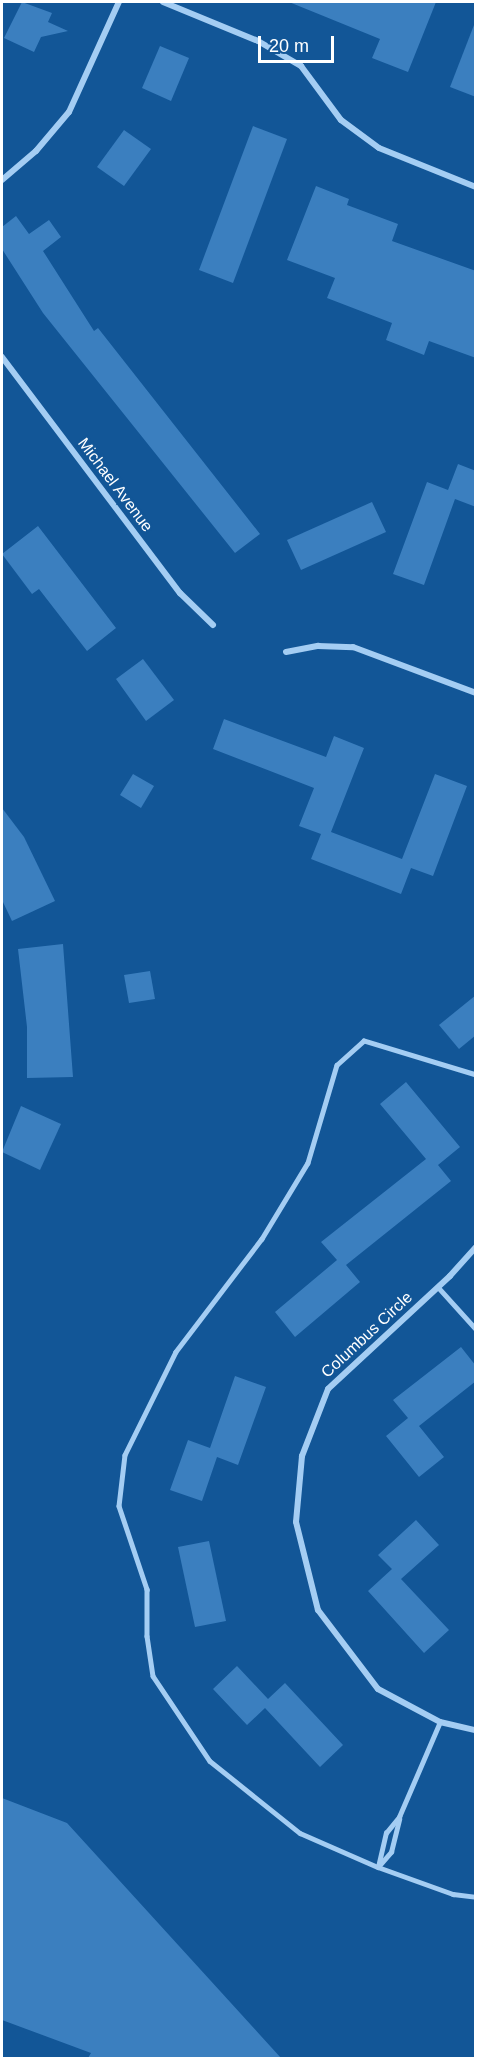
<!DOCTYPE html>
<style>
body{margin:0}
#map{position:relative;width:477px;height:2060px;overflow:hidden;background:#125697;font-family:Arial,sans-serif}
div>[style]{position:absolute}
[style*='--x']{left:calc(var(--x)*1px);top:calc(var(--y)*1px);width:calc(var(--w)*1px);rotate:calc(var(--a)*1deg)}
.building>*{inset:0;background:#3b7fbf}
.lane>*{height:4.5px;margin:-2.25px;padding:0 2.25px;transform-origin:2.25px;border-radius:2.25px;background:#a4cdf3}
.street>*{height:6px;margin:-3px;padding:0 3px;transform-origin:3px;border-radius:3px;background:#a4cdf3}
span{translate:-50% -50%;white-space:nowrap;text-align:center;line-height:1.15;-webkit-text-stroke:4.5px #125697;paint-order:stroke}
.street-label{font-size:16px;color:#fff}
.frame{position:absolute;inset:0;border:3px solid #fff;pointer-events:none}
.scale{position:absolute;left:258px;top:36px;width:76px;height:27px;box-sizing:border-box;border:3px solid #fff;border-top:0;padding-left:8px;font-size:18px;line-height:21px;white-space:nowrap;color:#fff;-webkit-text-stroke:4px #125697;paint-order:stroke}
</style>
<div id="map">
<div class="building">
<i style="clip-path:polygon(22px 2px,52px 13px,48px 22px,68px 31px,41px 37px,34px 52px,4px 38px)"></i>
<i style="clip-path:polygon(289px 2px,436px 2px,408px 72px,372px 58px,380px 39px)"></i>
<i style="clip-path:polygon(474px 25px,476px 25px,476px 97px,450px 87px)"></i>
<i style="clip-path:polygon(160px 46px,189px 58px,171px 101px,142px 88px)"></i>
<i style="clip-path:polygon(253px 126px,287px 139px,233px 283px,199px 270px)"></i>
<i style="clip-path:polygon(124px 130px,151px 149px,124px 186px,97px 167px)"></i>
<i style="clip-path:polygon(316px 186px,349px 199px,347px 205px,398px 224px,392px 241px,476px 271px,476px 358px,429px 341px,424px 355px,386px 340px,392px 323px,327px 298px,335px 278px,287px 260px)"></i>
<i style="clip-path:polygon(16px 216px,29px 234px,49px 220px,61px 237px,43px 251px,94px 331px,98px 328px,260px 534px,235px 553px,43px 313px,2px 249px,2px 227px)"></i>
<i style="clip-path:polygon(458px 464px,476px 471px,476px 507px,455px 499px,424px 585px,393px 574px,427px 482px,448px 490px)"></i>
<i style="clip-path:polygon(372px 502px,386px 532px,301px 570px,287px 540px)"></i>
<i style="clip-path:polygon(38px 526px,116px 628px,87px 651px,39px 589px,32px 594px,2px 554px)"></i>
<i style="clip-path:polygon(143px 659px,174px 700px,146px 721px,116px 679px)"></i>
<i style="clip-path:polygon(224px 719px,326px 757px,334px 736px,364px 748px,331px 832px,402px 859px,435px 774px,467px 786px,433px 876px,411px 868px,401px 894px,311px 859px,321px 834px,299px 826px,314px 788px,213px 749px)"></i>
<i style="clip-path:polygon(133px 774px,154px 786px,141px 808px,120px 795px)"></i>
<i style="clip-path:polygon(2px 808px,24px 837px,55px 901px,12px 921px,2px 900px)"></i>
<i style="clip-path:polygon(63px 944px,73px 1077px,27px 1078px,27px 1027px,18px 949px)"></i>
<i style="clip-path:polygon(150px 971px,155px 999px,129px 1003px,124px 975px)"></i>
<i style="clip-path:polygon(476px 995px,476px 1035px,459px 1049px,439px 1025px)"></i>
<i style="clip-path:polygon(406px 1082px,460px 1147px,438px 1165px,451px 1181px,346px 1265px,360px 1282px,295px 1337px,275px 1312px,337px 1260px,321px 1242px,426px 1159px,380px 1104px)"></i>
<i style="clip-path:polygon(21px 1106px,61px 1124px,40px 1170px,2px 1152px)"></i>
<i style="clip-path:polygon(461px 1347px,476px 1366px,476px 1381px,419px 1426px,444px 1457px,419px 1477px,386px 1436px,408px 1418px,393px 1400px)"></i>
<i style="clip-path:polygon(235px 1376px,266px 1387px,238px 1465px,217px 1457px,202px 1501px,170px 1490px,188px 1440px,210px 1448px)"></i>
<i style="clip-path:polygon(416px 1520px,439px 1545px,401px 1579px,449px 1630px,424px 1653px,368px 1591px,392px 1569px,378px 1555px)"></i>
<i style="clip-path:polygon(209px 1541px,226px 1621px,195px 1627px,178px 1547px)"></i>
<i style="clip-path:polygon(237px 1666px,268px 1699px,285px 1683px,343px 1745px,320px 1767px,265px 1708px,247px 1725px,213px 1689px)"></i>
<i style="clip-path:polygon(2px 1798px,67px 1823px,281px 2058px,88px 2058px,91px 2053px,2px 2020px)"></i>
</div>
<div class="lane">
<i style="--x:476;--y:1075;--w:117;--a:-163.1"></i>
<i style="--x:364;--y:1041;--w:36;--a:138"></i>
<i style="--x:337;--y:1065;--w:102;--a:106.5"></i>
<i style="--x:308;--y:1163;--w:89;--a:121.2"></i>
<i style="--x:262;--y:1239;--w:142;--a:127.3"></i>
<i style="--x:176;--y:1352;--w:115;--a:116.3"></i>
<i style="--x:125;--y:1455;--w:51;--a:96.7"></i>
<i style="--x:119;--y:1506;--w:88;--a:71.4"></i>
<i style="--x:147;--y:1589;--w:47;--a:90"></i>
<i style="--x:147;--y:1636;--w:40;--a:81.5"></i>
<i style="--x:153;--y:1676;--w:102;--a:56.2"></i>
<i style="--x:210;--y:1761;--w:115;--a:38.7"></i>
<i style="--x:300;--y:1833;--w:85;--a:23.6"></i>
<i style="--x:378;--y:1867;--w:80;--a:19.8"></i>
<i style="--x:453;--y:1894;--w:23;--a:7"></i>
<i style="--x:438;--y:1287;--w:57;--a:47.9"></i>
<i style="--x:378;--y:1867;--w:35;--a:-77"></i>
<i style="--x:386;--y:1833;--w:21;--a:-51"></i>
<i style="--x:399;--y:1817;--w:103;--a:-66.7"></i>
<i style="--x:378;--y:1867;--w:20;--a:-49"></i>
<i style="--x:391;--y:1852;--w:34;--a:-76"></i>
</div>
<div class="street">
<i style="--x:163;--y:2;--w:103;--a:22.3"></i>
<i style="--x:258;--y:41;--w:50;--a:30.2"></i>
<i style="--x:301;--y:66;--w:67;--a:53.5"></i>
<i style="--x:341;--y:120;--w:47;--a:36.4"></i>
<i style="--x:379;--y:148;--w:105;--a:21.9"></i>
<i style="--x:2;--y:180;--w:45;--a:-40.5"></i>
<i style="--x:36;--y:151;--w:51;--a:-49.8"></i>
<i style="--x:69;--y:112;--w:121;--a:-65.6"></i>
<i style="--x:2;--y:357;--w:296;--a:53"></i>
<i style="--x:180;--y:593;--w:46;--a:44.1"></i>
<i style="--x:286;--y:652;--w:33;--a:-11"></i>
<i style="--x:318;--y:646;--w:35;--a:2"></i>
<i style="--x:353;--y:647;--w:131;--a:20.5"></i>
<i style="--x:476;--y:1247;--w:39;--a:132"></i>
<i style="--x:450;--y:1276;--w:166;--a:137.2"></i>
<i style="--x:328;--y:1389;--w:72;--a:111.2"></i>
<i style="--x:302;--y:1456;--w:66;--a:95.2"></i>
<i style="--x:296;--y:1522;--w:91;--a:76"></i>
<i style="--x:318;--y:1610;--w:99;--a:52.8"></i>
<i style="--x:378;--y:1689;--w:70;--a:28"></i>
<i style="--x:440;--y:1722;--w:37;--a:13"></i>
</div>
<div class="street-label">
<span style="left:115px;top:485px;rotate:53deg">Michael Avenue</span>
<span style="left:367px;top:1335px;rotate:-43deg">Columbus Circle</span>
</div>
<div class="frame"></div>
<div class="scale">20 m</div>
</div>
